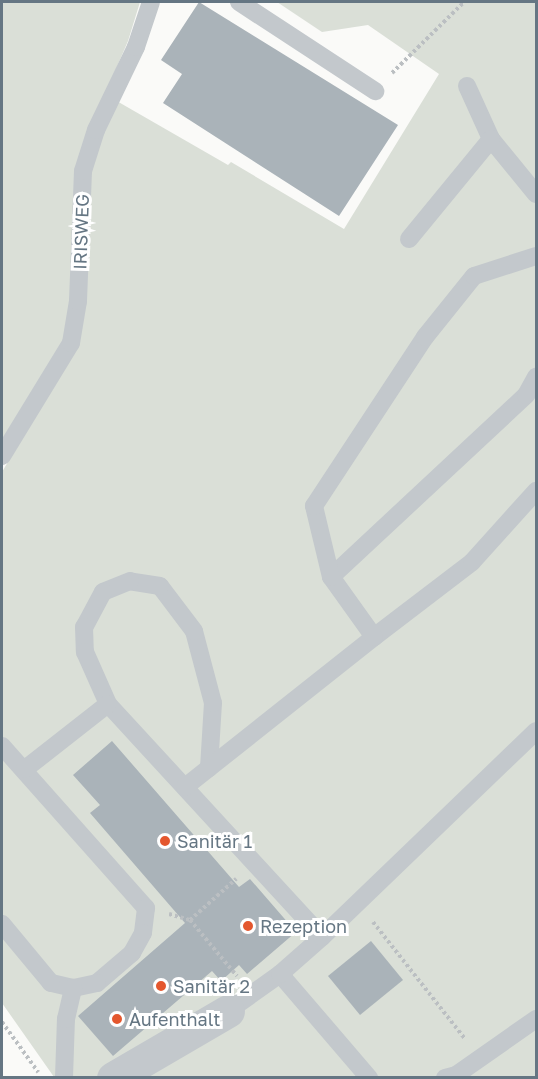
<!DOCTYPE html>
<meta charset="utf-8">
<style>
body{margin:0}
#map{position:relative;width:538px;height:1079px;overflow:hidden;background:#fafaf8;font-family:"Golos Text",sans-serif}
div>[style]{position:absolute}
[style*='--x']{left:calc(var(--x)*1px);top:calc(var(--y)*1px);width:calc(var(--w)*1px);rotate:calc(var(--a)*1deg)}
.green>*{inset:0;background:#dadfd7}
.building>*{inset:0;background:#aab3b9}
.path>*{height:4px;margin-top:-2px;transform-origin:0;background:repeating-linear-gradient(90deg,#bbbfc2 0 3px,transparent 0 6px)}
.service>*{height:18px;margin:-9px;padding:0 9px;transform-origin:9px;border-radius:9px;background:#c3c8cc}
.minor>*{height:33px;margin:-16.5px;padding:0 16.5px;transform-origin:16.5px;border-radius:16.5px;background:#c3c8cc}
.dots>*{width:16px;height:16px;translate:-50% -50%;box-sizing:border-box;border:3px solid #fff;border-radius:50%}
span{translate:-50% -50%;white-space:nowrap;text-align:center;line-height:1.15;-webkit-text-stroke:6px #fff;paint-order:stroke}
.street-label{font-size:18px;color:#657683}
.poi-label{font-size:18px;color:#657683}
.left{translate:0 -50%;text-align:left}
.frame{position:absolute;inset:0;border:3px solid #657683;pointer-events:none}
</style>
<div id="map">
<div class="green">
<i style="clip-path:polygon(2px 2px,140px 2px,128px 41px,90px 129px,73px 302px,64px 341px,2px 440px)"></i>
<i style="clip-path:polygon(277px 2px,536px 2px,536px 1077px,54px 1077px,2px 1003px,2px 472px,66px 363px,88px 173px,115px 100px,228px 165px,231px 162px,344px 229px,439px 74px,368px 25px,322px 32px)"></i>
</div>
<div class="building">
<i style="clip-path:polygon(199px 2px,398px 125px,339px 216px,163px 103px,182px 74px,161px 60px)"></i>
<i style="clip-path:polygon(112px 741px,239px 887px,250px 879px,296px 932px,247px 974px,239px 965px,221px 981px,212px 971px,113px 1056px,78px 1016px,185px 923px,90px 813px,100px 805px,73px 775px)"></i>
<i style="clip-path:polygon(371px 941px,403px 980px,360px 1015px,328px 976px)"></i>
</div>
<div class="path">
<i style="--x:392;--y:73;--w:101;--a:-44.6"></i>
<i style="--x:169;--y:914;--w:22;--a:16"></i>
<i style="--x:190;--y:920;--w:73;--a:50"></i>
<i style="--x:190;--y:920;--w:62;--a:-41.7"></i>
<i style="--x:373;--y:922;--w:149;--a:51.8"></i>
<i style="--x:2;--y:1022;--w:62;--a:54.2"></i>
</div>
<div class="service">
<i style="--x:239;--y:2;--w:163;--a:33.2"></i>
<i style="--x:467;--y:86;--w:58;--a:65.6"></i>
<i style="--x:491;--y:139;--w:71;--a:50.7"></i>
<i style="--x:409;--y:239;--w:129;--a:-50.6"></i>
<i style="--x:2;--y:456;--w:132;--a:-58.6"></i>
<i style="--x:71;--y:343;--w:43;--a:-80.5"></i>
<i style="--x:78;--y:301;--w:130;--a:-87.8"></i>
<i style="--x:83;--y:171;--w:43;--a:-72.4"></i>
<i style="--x:96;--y:130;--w:92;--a:-64.3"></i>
<i style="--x:136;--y:47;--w:47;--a:-71.6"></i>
<i style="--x:331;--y:577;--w:267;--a:-43"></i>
<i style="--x:526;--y:395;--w:21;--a:-61"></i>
<i style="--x:374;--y:637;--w:123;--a:-37.4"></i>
<i style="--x:472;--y:562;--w:96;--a:-48"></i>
<i style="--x:2;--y:746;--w:217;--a:48.4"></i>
<i style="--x:146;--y:908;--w:25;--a:97"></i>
<i style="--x:143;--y:933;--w:23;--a:119"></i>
<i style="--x:132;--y:953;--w:46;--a:139.4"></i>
<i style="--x:97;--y:983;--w:25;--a:168"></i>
<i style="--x:73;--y:988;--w:23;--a:-167"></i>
<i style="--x:51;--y:983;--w:77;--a:-129.7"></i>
<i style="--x:209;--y:768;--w:65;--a:-86.5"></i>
<i style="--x:213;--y:703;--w:74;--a:-104.8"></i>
<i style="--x:194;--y:631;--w:56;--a:-127.1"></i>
<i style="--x:160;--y:586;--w:30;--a:-171"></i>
<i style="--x:130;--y:581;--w:29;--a:158"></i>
<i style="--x:103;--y:592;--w:40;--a:118"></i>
<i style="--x:84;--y:627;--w:25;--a:88"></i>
<i style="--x:85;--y:652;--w:57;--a:66.1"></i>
<i style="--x:108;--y:704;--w:316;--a:47.4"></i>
<i style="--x:25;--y:769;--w:105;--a:-38.1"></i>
<i style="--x:185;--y:787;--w:241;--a:-38.4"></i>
<i style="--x:374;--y:637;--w:74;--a:-125.6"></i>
<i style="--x:331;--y:577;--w:73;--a:-103.5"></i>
<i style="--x:314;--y:506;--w:202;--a:-56.7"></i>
<i style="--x:425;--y:337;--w:78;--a:-51.2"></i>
<i style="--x:474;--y:276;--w:65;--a:-17.9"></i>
<i style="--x:280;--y:974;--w:137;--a:49.4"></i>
<i style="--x:228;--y:1011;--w:64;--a:-35.4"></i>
<i style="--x:280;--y:974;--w:56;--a:-41.4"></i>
<i style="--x:322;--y:937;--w:297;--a:-43.9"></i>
<i style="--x:64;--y:1078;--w:59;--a:-88.1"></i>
<i style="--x:66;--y:1019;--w:32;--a:-77"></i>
<i style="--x:445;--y:1078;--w:11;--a:-15"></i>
<i style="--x:456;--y:1075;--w:98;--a:-35"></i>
</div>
<div class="minor">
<i style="--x:113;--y:1078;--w:133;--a:-30.2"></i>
</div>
<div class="dots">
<i style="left:165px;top:841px;background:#e4572e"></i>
<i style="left:248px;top:926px;background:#e4572e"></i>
<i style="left:161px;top:986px;background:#e4572e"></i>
<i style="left:117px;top:1019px;background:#e4572e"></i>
</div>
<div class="street-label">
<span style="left:81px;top:232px;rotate:-88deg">IRISWEG</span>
</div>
<div class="poi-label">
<span class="left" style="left:177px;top:841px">Sanitär 1</span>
<span class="left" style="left:260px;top:926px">Rezeption</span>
<span class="left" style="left:173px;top:986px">Sanitär 2</span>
<span class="left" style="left:129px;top:1019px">Aufenthalt</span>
</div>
<div class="frame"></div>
</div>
